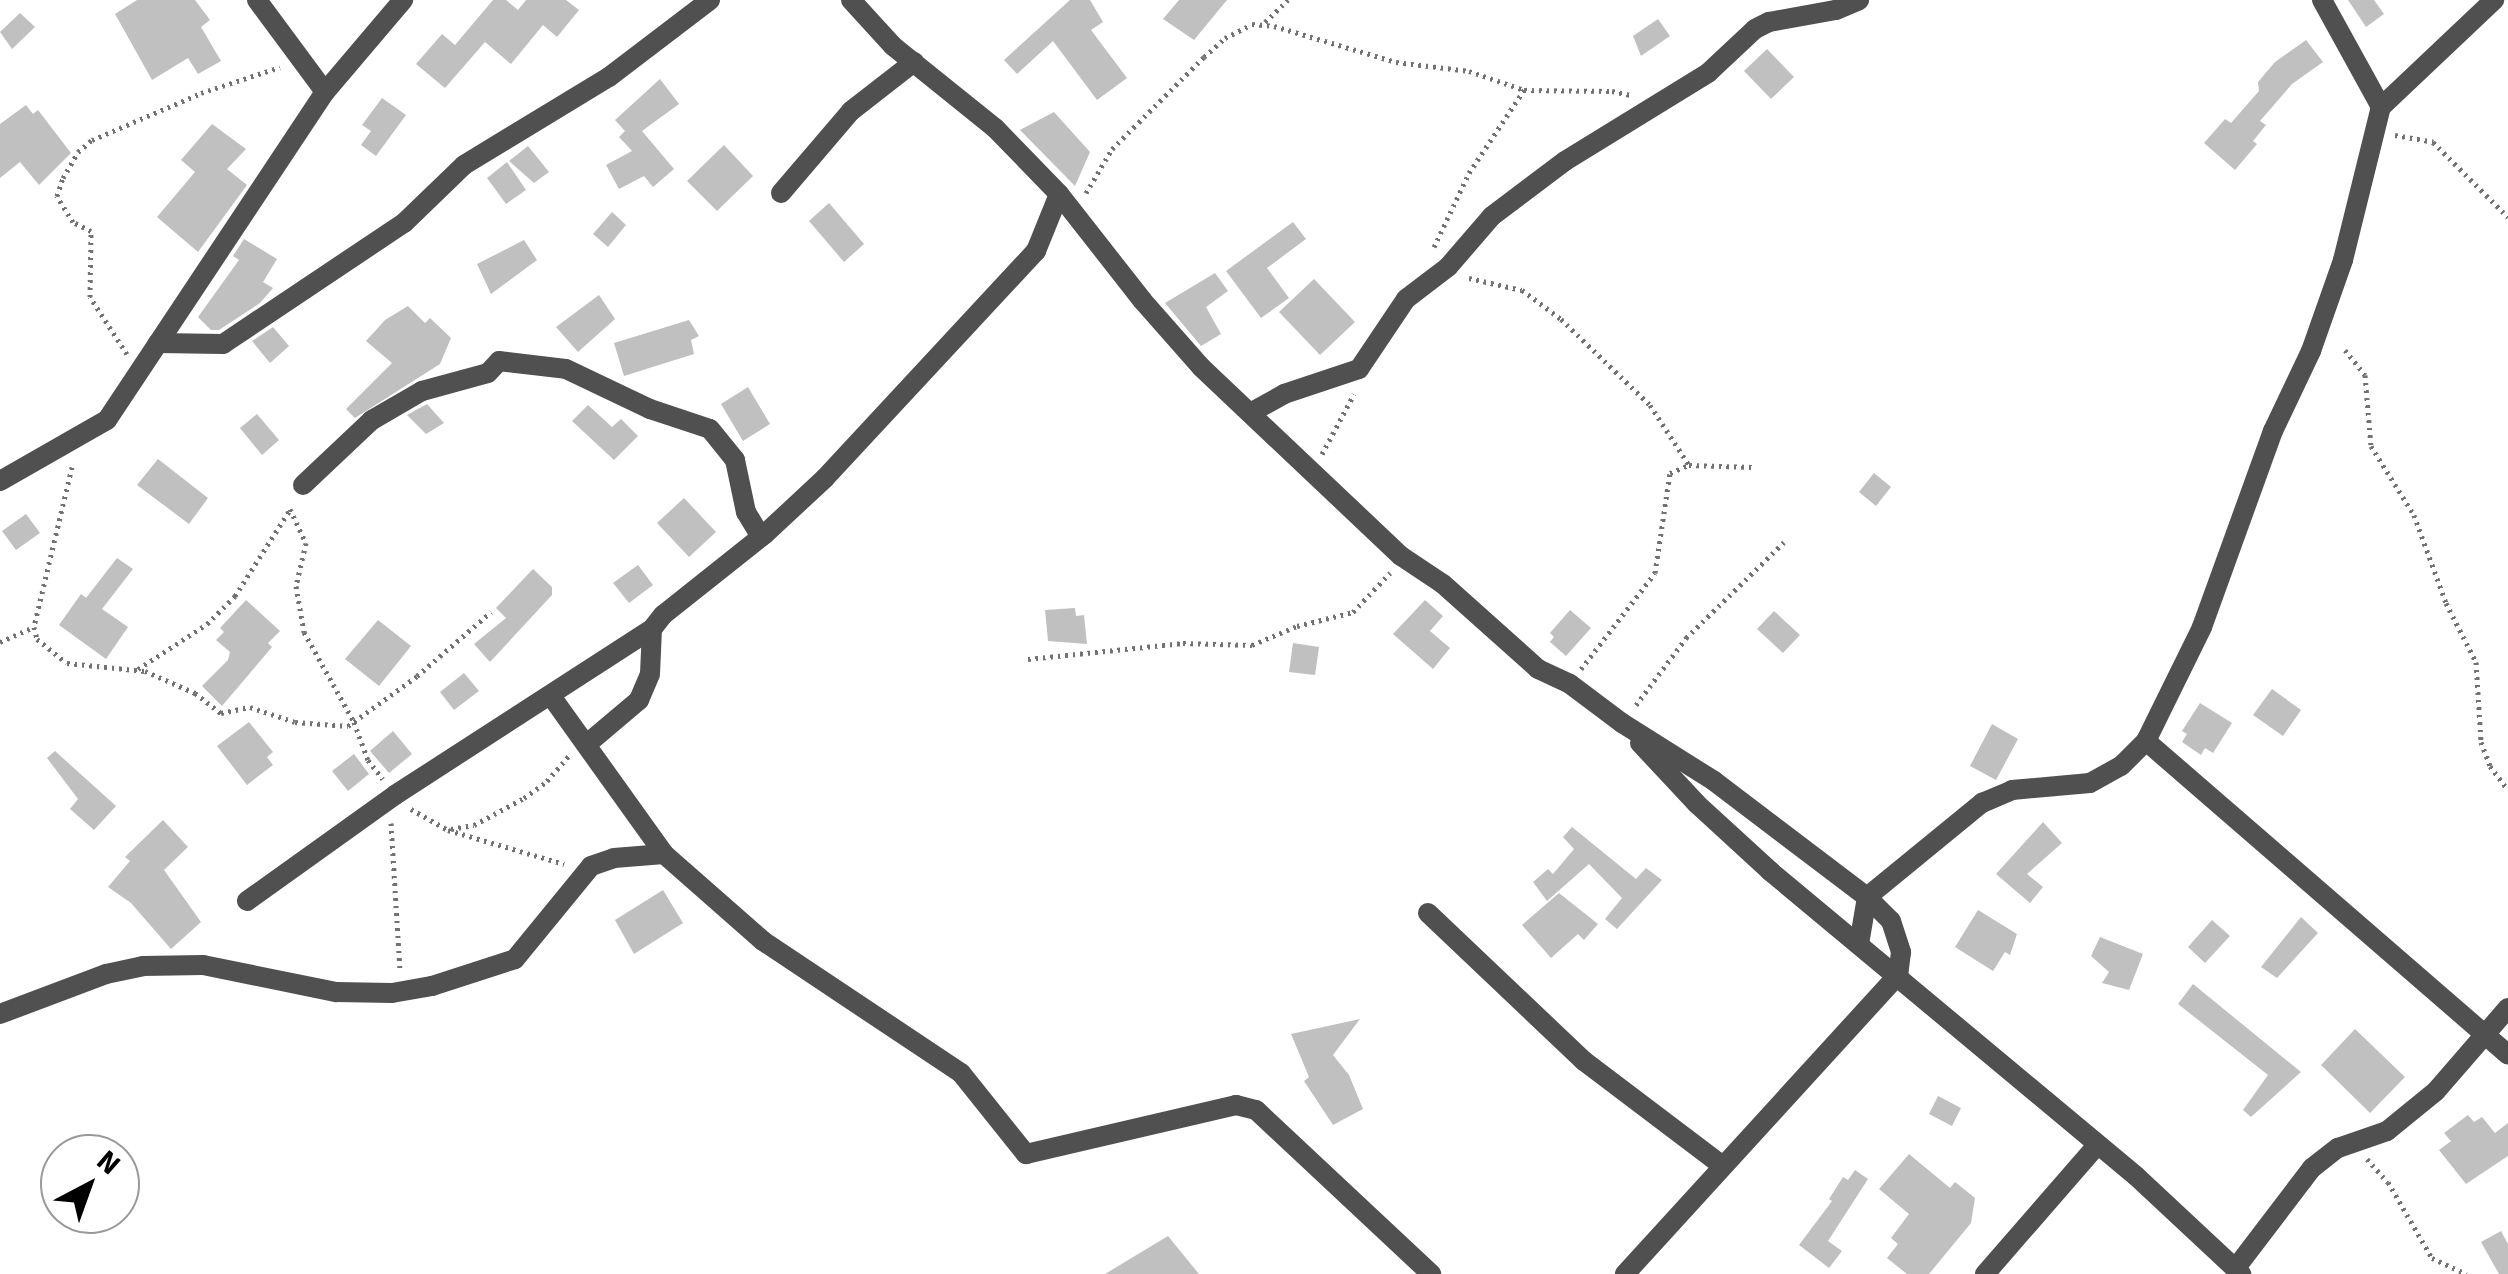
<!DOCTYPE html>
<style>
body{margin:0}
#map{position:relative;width:2508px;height:1274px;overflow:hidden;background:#fff;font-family:Signika,sans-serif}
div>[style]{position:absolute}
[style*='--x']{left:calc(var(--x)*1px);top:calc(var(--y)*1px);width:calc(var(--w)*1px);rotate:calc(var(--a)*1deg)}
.building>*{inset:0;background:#c0c0c0}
.path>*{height:5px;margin-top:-2.5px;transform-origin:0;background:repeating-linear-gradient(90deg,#727272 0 2.5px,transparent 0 7.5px)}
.minor>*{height:20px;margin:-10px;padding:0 10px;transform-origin:10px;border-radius:10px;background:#505050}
span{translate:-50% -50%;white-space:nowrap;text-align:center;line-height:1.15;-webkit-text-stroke:10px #fff;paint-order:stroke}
.north{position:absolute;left:40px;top:1134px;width:100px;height:100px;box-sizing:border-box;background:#fff;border:2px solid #999;border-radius:50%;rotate:41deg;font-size:28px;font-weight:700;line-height:40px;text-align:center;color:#000}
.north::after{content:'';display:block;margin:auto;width:35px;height:45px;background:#000;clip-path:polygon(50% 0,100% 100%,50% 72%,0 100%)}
</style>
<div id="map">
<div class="building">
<i style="clip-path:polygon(137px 0,195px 0,210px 20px,201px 27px,221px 61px,198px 74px,188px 58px,152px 80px,115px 14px)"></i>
<i style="clip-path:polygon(493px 0,506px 0,518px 10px,526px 0,566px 0,579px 10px,557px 37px,543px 25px,511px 64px,485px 42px,445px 88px,416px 64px,442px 34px,455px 45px)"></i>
<i style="clip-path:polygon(1070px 0,1090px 0,1093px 5px,1103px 22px,1091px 30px,1127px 78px,1097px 100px,1053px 41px,1017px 74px,1004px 60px)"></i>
<i style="clip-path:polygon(1179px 0,1227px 0,1194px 40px,1163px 19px)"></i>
<i style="clip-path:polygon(2348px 0,2374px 0,2384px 14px,2366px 27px)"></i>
<i style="clip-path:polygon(20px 13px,35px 27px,12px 49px,0 32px)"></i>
<i style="clip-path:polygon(1658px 19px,1670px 36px,1641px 56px,1633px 36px)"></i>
<i style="clip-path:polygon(2306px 40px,2323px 62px,2292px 84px,2260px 121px,2266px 125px,2253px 141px,2257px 144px,2235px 170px,2204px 143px,2225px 119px,2231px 123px,2259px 91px,2258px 82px,2275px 62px)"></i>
<i style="clip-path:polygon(1767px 49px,1794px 77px,1771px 99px,1744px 71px)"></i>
<i style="clip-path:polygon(660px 79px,679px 104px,642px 131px,674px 169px,653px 187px,644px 176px,619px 189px,606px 165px,632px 151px,619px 137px,625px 131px,615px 120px)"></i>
<i style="clip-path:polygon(382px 98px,406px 115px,376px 156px,361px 145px,371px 131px,362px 125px)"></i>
<i style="clip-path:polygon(26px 105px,33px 114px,38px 110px,71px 153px,39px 185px,20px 162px,0 178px,0 124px)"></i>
<i style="clip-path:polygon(1054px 112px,1090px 152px,1075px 186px,1020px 130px)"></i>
<i style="clip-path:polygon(212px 124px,246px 149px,227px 169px,247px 185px,198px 252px,157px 217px,195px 172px,181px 160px)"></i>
<i style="clip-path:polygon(724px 145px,753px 176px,717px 211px,687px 181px)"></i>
<i style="clip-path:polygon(528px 146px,549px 172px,534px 183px,509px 161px)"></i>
<i style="clip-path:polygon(507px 162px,526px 190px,506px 204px,487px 178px)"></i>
<i style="clip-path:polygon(829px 203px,864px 244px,844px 262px,809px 221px)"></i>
<i style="clip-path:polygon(612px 212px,626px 225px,608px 247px,593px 234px)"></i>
<i style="clip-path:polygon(1293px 222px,1306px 239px,1267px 268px,1289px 298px,1261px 318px,1226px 271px)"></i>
<i style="clip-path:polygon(244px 239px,277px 259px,263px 282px,273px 288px,260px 303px,219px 330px,211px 330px,198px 317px,239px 260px,233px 256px)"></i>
<i style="clip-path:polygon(524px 240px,537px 260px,491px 294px,477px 264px)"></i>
<i style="clip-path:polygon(1215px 273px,1228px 291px,1206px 307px,1221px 334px,1201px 346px,1165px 303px)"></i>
<i style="clip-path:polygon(1314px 279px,1355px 322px,1320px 355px,1279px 312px)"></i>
<i style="clip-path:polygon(599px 295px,615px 319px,578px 352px,556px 327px)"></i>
<i style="clip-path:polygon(408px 306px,425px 323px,430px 318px,451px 338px,440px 364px,355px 418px,346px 409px,392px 363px,366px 341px,385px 320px)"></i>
<i style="clip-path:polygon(689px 320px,699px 336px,691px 340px,694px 354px,624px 376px,614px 343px)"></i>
<i style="clip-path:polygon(273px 327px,289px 346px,270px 363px,252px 341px)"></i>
<i style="clip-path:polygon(748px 387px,770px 424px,743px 441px,721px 404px)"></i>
<i style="clip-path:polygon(427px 404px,444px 423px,426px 434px,407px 415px)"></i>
<i style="clip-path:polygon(588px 405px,612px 427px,621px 419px,638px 436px,614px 460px,572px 421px)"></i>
<i style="clip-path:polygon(257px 414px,279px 440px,262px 455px,240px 428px)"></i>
<i style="clip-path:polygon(158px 459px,208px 498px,189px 524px,137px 485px)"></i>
<i style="clip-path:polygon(1874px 473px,1891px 487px,1876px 506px,1859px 492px)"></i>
<i style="clip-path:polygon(684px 498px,716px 532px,689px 557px,657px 523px)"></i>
<i style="clip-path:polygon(26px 514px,40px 533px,16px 550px,2px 531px)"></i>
<i style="clip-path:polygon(117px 558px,133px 569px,102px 609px,128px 627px,106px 659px,59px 625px,81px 594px,86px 598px)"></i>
<i style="clip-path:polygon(638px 565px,653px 585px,629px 603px,613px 583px)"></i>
<i style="clip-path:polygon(533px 569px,552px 587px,552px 595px,490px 662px,474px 644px,506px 618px,496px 608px)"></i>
<i style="clip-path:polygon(246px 600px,280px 631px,268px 643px,272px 647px,222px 706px,202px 686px,228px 660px,230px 652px,216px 640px,224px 632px,220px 628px)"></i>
<i style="clip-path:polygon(1425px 600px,1443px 616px,1430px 631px,1450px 648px,1433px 669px,1393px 634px)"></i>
<i style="clip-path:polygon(1075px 608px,1076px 616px,1084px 615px,1087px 644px,1048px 641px,1045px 610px)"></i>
<i style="clip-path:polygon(1570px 610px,1591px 628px,1566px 656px,1550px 642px,1554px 637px,1550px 633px)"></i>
<i style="clip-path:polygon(1774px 611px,1800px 635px,1783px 653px,1757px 629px)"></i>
<i style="clip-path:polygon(378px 620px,411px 646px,379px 686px,345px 659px)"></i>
<i style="clip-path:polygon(1293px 643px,1319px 647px,1315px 675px,1289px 672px)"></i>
<i style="clip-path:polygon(464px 673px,479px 691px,454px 710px,440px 692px)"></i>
<i style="clip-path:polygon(2272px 689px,2301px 710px,2283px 736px,2253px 715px)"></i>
<i style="clip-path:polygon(2200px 703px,2232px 723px,2213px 753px,2205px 748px,2201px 755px,2182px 742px,2187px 734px,2182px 731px)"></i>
<i style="clip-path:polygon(249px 722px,273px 752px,267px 757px,273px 765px,247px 785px,217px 746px)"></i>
<i style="clip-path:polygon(1992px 724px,2018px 739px,1996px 780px,1970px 766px)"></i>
<i style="clip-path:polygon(393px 731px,412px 754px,389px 773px,370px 751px)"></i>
<i style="clip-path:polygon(55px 751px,116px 806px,94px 830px,70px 809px,78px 799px,47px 758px)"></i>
<i style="clip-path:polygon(354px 754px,369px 774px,348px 791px,332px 771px)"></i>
<i style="clip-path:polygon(163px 820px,188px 847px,164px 870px,201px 922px,171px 949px,131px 903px,108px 887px,130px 861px,125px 857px)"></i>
<i style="clip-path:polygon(2043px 822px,2062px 843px,2027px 874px,2043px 887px,2030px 903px,1996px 874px)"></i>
<i style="clip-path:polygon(1572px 827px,1636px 879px,1646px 868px,1662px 880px,1617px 929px,1605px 919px,1622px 898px,1589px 864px,1547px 901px,1533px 882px,1548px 869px,1553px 874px,1574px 849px,1563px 837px)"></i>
<i style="clip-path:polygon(663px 890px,683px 923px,634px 954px,615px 920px)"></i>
<i style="clip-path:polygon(1559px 893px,1598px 924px,1584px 940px,1578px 934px,1551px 958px,1522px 925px)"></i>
<i style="clip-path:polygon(1978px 910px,2017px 934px,2010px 955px,2005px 952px,1993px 971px,1955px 947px)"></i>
<i style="clip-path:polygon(2301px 917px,2318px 933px,2277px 978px,2261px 967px)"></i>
<i style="clip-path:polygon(2212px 920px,2230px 936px,2205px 963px,2188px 947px)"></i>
<i style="clip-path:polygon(2100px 937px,2143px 954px,2129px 990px,2102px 983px,2109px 972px,2091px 956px)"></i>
<i style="clip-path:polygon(2193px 984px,2301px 1072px,2251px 1117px,2243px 1110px,2268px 1075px,2178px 1004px)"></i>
<i style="clip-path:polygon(1360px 1019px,1333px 1055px,1349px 1075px,1363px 1109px,1333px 1125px,1304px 1081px,1309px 1077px,1291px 1034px)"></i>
<i style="clip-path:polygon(2355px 1029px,2405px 1077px,2370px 1113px,2321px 1065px)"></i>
<i style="clip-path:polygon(1938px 1096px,1961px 1108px,1952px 1126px,1929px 1114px)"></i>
<i style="clip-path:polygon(2468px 1115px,2474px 1122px,2482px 1117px,2495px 1133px,2508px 1123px,2508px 1156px,2466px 1184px,2439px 1150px,2451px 1141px,2444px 1133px)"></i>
<i style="clip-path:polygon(1909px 1154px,1950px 1188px,1955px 1182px,1975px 1198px,1971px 1223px,1929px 1274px,1907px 1274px,1887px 1258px,1898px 1244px,1891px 1238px,1909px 1214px,1879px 1189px)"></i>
<i style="clip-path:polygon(1855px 1170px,1868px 1179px,1828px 1241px,1842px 1251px,1829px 1268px,1799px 1245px,1832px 1201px,1829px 1199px,1843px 1177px,1848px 1180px)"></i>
<i style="clip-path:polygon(2501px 1231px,2508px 1244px,2508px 1274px,2499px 1274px,2481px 1242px)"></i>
<i style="clip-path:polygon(1168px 1236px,1199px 1274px,1105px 1274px)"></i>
</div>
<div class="path">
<i style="--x:1265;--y:22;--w:32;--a:-44"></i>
<i style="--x:2395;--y:135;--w:39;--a:10"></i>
<i style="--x:2433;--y:142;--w:106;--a:45"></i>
<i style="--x:1086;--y:193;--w:51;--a:-59.4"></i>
<i style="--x:1112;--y:149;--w:130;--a:-45"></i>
<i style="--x:1204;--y:57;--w:28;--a:-42"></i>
<i style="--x:1225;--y:38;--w:30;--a:-27"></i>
<i style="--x:1252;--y:24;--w:22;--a:5"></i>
<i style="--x:1274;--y:26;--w:127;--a:16.4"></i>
<i style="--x:1396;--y:62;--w:74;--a:7"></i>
<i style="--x:1469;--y:71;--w:58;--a:19.1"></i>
<i style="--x:1524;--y:90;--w:88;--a:0.7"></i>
<i style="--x:1612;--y:91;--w:19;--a:12"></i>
<i style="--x:1434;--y:247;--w:82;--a:-64.7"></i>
<i style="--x:1469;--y:173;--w:100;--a:-56.5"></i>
<i style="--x:1469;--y:278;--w:54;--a:12.8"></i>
<i style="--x:1522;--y:290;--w:49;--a:36.6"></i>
<i style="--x:1561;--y:319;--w:124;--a:44"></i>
<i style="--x:1650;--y:405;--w:72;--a:57"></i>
<i style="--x:2345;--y:350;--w:32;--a:51"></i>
<i style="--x:2365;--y:375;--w:71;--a:85.2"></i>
<i style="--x:2371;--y:446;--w:81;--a:58.1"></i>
<i style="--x:2414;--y:515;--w:94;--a:70"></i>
<i style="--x:2446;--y:603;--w:66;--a:63"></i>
<i style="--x:2476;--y:662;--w:80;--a:86.4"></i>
<i style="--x:2481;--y:742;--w:26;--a:69"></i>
<i style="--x:2490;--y:766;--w:30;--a:53"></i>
<i style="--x:127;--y:354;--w:68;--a:-123"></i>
<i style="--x:90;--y:297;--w:66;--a:-89.1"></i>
<i style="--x:91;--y:231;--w:20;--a:-153"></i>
<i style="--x:73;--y:222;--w:31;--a:-122"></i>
<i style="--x:57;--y:196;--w:19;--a:-72"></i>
<i style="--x:63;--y:178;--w:30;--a:-60"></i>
<i style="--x:78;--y:152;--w:18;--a:-41"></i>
<i style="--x:92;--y:140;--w:119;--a:-23.3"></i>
<i style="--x:201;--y:93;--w:83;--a:-18.2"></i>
<i style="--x:1322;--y:454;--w:68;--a:-61.9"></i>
<i style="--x:72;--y:467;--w:164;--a:103.4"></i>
<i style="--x:34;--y:627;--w:12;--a:76"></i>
<i style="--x:37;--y:639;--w:38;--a:39"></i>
<i style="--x:67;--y:663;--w:78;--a:5.9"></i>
<i style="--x:145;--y:671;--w:55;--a:23.7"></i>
<i style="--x:195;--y:693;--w:33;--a:38"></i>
<i style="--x:221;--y:713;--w:30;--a:-12"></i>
<i style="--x:250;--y:707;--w:47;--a:18.4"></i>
<i style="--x:295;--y:722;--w:53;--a:4.3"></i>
<i style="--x:348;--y:726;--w:85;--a:-35.9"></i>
<i style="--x:417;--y:676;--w:98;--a:-40.9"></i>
<i style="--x:290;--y:509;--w:38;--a:65"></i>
<i style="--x:306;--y:543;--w:44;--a:103.1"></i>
<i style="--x:296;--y:586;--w:47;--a:80.1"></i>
<i style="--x:304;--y:632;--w:103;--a:60.9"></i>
<i style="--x:354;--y:722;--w:40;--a:69.8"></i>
<i style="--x:368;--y:760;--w:24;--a:52"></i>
<i style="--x:0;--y:642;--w:37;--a:-24"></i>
<i style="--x:1028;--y:659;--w:156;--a:-5.9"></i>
<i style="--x:1183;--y:643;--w:69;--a:1.7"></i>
<i style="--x:1252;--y:645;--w:49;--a:-22.9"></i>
<i style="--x:1297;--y:626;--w:58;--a:-14"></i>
<i style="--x:1353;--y:612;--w:54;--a:-46.5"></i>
<i style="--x:138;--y:669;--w:82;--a:-33.1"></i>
<i style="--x:207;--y:624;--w:40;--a:-45"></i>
<i style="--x:235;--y:596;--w:104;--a:-57.5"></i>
<i style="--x:1581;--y:669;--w:121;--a:-52.4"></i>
<i style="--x:1655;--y:573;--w:101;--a:-81.5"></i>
<i style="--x:1670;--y:473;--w:21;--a:-23"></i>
<i style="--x:1689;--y:465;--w:64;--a:1.8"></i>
<i style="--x:1636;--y:705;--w:84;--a:-53.3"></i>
<i style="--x:1686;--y:638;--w:137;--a:-44.4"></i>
<i style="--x:411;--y:809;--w:43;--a:29.6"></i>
<i style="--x:448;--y:830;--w:121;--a:16.3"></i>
<i style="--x:391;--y:823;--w:148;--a:86.5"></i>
<i style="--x:451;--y:829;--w:23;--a:-10"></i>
<i style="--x:474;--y:825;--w:57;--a:-28.4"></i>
<i style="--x:524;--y:798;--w:29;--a:-36"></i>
<i style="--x:547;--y:781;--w:35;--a:-49"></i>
<i style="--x:2367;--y:1159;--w:31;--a:48"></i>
<i style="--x:2388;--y:1182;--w:88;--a:59.9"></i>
<i style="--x:2432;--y:1258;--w:38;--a:25"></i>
</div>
<div class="minor">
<i style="--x:257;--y:0;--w:114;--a:53.5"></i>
<i style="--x:851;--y:0;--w:62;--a:47.6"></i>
<i style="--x:893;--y:46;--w:131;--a:38.8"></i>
<i style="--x:995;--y:128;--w:92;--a:45.9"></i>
<i style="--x:1059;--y:194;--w:135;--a:51.9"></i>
<i style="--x:1142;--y:300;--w:89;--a:48.6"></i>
<i style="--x:1201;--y:367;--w:275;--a:43.4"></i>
<i style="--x:1401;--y:556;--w:50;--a:33.7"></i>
<i style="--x:1443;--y:584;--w:127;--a:41.8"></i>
<i style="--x:1538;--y:669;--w:35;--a:25"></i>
<i style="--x:1570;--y:684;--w:65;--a:36.9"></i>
<i style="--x:1622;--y:723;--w:109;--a:32.2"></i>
<i style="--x:1714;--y:781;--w:192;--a:37.2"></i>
<i style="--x:1867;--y:897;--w:34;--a:45"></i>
<i style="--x:1891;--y:921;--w:33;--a:72"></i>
<i style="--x:1901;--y:952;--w:23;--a:97"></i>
<i style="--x:1898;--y:975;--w:405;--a:132.4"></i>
<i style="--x:2322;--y:0;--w:122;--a:61.1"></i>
<i style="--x:781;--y:193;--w:108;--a:-49.5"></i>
<i style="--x:851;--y:111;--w:80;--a:-37.9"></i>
<i style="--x:158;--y:343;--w:65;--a:0.9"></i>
<i style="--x:223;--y:344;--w:218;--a:-33.8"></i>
<i style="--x:404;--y:223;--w:83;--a:-44"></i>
<i style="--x:464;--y:165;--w:170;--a:-31.3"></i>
<i style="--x:609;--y:77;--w:127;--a:-37.3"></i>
<i style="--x:1252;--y:412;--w:37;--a:-29"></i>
<i style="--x:1284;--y:394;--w:79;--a:-18.4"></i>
<i style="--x:1359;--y:369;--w:84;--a:-56.1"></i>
<i style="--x:1406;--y:299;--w:53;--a:-37.3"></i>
<i style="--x:1448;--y:267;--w:67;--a:-49.2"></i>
<i style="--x:1492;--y:216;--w:91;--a:-37"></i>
<i style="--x:1565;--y:161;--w:168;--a:-31.6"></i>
<i style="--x:1708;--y:73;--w:64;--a:-43.1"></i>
<i style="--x:1755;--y:29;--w:16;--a:-27"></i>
<i style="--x:1769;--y:22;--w:68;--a:-10.2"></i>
<i style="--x:1836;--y:10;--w:25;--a:-23"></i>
<i style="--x:0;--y:481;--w:123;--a:-29.7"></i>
<i style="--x:107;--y:420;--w:394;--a:-56.4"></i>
<i style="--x:325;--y:92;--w:121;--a:-49.7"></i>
<i style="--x:303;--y:485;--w:95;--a:-43.3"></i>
<i style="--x:372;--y:420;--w:58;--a:-30.1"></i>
<i style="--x:422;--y:391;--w:68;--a:-15.3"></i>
<i style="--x:488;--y:373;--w:16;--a:-47"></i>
<i style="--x:499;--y:361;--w:67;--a:6.8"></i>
<i style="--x:566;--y:369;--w:93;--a:25.5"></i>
<i style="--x:650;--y:409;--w:63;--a:18.4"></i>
<i style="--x:710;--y:429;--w:40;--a:51"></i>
<i style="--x:735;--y:460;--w:53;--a:78.1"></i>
<i style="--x:746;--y:512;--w:29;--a:59"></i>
<i style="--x:551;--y:696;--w:194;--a:54.4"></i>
<i style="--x:664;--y:854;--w:132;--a:41.3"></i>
<i style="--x:763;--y:941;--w:238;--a:33.7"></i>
<i style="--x:961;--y:1073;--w:104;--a:51.3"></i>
<i style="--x:1026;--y:1154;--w:216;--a:-13.1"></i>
<i style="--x:1236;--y:1105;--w:21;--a:14"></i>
<i style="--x:1256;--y:1110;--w:240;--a:43.1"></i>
<i style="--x:2146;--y:741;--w:479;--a:40.9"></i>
<i style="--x:1640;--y:743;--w:83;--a:46.9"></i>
<i style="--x:1697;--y:804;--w:99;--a:42.5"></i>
<i style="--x:1770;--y:871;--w:476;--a:39.8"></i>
<i style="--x:2136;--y:1176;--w:144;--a:43"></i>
<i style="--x:587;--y:744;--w:68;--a:-40.2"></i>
<i style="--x:639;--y:700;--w:28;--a:-67"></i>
<i style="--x:650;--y:674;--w:45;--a:-87.5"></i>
<i style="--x:652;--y:629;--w:18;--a:-52"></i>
<i style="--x:663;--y:615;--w:130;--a:-38.5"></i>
<i style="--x:765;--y:534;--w:82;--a:-43"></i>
<i style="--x:825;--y:478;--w:310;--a:-47.1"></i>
<i style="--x:1036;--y:251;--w:61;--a:-68"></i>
<i style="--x:247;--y:901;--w:182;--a:-35.6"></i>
<i style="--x:395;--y:795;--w:306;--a:-32.9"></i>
<i style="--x:1428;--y:913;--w:215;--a:43.5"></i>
<i style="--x:1584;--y:1061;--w:174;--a:37.1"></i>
<i style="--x:1859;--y:944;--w:48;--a:-80.3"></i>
<i style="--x:1867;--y:897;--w:149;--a:-39.3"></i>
<i style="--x:1982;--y:803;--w:33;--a:-23"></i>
<i style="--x:2012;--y:790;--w:78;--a:-5.1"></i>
<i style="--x:2090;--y:783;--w:35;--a:-29"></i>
<i style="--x:2121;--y:766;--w:35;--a:-45"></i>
<i style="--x:2146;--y:741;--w:127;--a:-63.8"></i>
<i style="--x:2202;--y:627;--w:208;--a:-70.1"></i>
<i style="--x:2273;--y:431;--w:89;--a:-64.6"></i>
<i style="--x:2311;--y:351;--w:96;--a:-70.6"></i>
<i style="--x:2343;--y:260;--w:158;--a:-76.1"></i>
<i style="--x:2381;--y:107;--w:156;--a:-43.4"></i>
<i style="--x:0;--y:1014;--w:113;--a:-20.7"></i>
<i style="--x:106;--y:974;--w:38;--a:-12"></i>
<i style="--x:143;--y:966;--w:60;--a:-1"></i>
<i style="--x:203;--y:965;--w:136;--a:11.5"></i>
<i style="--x:336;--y:992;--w:56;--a:1"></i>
<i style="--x:392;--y:993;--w:41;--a:-9.9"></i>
<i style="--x:432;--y:986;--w:87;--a:-18"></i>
<i style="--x:515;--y:959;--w:120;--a:-50.7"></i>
<i style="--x:591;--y:866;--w:24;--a:-19"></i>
<i style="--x:614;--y:858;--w:50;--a:-4.6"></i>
<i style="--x:2235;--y:1269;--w:127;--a:-52.7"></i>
<i style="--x:2312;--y:1168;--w:33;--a:-38"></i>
<i style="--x:2338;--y:1148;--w:52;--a:-19.1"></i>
<i style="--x:2387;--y:1131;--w:63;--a:-39.2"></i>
<i style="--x:2436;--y:1091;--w:110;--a:-49.1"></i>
<i style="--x:1985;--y:1274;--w:171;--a:-49"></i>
</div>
<div class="north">N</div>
</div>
